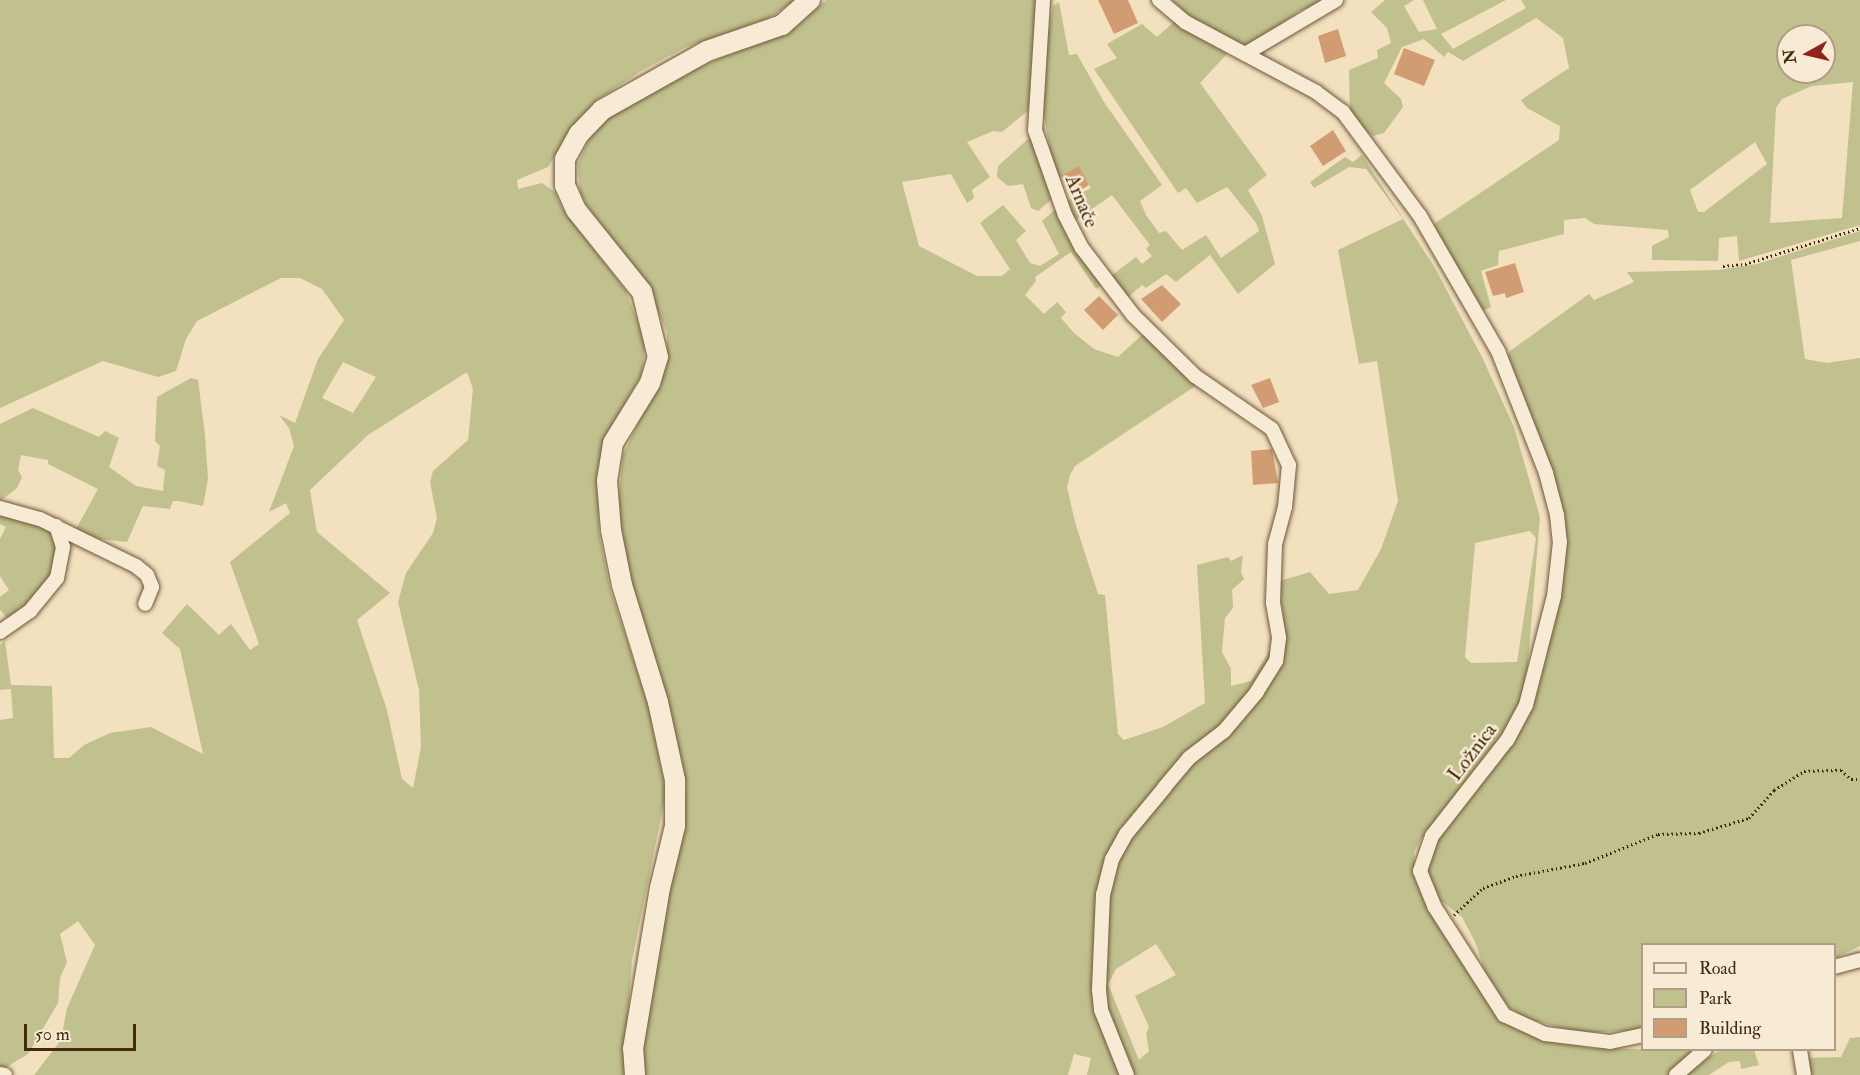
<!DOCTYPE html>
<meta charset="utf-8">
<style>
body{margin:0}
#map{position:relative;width:1860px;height:1075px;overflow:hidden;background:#f2e0be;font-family:"IM FELL Double Pica",serif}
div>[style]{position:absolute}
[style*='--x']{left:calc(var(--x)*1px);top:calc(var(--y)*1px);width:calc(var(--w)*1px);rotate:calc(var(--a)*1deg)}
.green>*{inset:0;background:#c0c18e}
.building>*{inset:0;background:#d29c73}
.path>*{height:3px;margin-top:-1.5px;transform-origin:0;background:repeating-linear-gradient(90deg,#45290d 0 1.5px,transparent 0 4.5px)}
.roads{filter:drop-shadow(0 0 2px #705739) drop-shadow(0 0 2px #705739)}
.street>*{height:14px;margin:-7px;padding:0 7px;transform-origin:7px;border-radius:7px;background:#f7ebd5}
.secondary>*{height:20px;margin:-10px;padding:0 10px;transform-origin:10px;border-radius:10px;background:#f7ebd5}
span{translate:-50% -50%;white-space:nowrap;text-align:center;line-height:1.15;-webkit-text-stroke:5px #f7ebd5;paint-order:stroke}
.street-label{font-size:20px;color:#45290d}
.legend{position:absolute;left:1641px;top:943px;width:195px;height:108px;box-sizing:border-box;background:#f7ebd5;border:2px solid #b09d85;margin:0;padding:8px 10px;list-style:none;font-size:18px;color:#45290d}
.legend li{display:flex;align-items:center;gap:12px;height:30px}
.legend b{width:30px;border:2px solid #b09d85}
.north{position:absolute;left:1776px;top:24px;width:60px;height:60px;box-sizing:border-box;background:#f7ebd5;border:2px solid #b09d85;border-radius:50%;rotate:262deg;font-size:16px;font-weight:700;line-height:24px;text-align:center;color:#45290d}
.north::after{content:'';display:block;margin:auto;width:21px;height:27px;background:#8f2418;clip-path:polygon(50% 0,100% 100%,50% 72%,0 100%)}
.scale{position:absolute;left:24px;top:1024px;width:112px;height:27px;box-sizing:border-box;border:3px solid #45290d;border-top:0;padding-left:8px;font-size:18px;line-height:21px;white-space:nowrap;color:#45290d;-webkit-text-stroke:4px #f7ebd5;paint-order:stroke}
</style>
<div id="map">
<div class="green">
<i style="clip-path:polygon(evenodd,0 0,796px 0,767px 19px,686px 47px,641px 71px,597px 100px,581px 116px,548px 167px,517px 180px,518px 189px,542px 183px,555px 192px,562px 208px,625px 289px,645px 341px,642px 374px,604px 441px,597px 474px,599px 534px,610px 589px,649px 708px,666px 793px,632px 960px,624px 1075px,34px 1075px,61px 1040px,67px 1008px,95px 945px,78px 921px,60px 934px,67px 962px,60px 978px,58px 1003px,28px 1054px,0 1071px,0 720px,13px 718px,11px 689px,0 690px,0 645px,5px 641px,11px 685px,52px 686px,54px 758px,69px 758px,84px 745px,110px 733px,151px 727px,203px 754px,180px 649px,162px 633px,187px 604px,219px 635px,231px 624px,250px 650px,259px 644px,230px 562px,290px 513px,286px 503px,269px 512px,294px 446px,289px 428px,279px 415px,295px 423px,318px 359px,344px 320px,322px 289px,300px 278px,281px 278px,197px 321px,186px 339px,176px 371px,158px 377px,103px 361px,0 408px,0 0,343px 362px,376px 377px,353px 413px,322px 398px,343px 362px,0 0,467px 372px,473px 389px,468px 440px,433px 471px,430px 482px,437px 518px,433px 533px,406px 573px,398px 602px,419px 690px,421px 747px,413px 788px,402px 779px,387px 710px,357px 620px,390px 593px,317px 532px,310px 490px,368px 435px,467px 372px)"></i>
<i style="clip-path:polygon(826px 0,1039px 0,1031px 108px,1002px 132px,993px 131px,967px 142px,990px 177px,972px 190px,974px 198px,967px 203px,951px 174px,902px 182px,919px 246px,977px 276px,1002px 276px,1010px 269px,980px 223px,1003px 205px,1026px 231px,1016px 240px,1030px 263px,1040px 266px,1059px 254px,1042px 221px,1057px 208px,1102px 285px,1096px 289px,1071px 252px,1035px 277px,1036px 281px,1025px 295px,1044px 314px,1057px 302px,1066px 312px,1061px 318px,1074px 333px,1094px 349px,1118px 357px,1145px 332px,1200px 383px,1075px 466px,1070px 475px,1067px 487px,1075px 522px,1098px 594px,1105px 595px,1118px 734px,1124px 740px,1163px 727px,1205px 703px,1197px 565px,1228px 557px,1231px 561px,1243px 555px,1241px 572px,1244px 579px,1232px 590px,1233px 608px,1225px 618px,1222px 652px,1231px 669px,1231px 686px,1251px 681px,1273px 645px,1267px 668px,1254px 689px,1113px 846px,1100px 875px,1095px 967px,1122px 1075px,1087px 1075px,1091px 1058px,1074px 1054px,1068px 1075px,643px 1075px,642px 1048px,687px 787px,668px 702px,628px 573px,620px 536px,619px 495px,623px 455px,667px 363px,667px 332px,646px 282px,588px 207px,580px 192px,578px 164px,594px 128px,613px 114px,685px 73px,797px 26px)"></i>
<i style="clip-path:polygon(1173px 0,1327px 0,1299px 11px,1246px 51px,1197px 25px)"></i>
<i style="clip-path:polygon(evenodd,1385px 0,1414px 0,1404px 6px,1419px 32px,1437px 29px,1423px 0,1506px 0,1441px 34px,1453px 49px,1526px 8px,1521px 0,1860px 0,1860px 225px,1739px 261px,1737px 236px,1719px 238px,1718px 261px,1652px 260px,1652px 246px,1669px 237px,1668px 230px,1594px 224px,1585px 218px,1564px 220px,1564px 234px,1499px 251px,1498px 265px,1481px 271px,1491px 307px,1479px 313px,1431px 226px,1559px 140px,1560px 126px,1527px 108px,1521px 100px,1569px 68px,1563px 38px,1536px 18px,1463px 61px,1448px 52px,1444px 57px,1424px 39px,1402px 47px,1384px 83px,1401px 99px,1403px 107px,1384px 133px,1373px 136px,1350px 117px,1349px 70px,1378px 58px,1377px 50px,1391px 43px,1387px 28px,1371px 12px,1385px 0,1788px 36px,1824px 36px,1824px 72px,1788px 72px,1788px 36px,1385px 0,1853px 82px,1842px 218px,1770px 223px,1776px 108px,1782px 99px,1812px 86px,1853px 82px,1385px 0,1755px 142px,1767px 164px,1704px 212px,1698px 212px,1690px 190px,1755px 142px)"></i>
<i style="clip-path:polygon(1059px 2px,1069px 55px,1077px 54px,1104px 102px,1162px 185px,1140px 201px,1146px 215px,1159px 233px,1166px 231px,1182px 250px,1206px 235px,1221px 258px,1259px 231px,1256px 223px,1227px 187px,1197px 203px,1186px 188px,1178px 193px,1094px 69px,1117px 58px,1107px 44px,1142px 24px,1157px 37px,1176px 20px,1227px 54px,1200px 83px,1267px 175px,1248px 190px,1262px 216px,1275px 264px,1238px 294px,1210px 255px,1176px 282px,1166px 274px,1146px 288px,1142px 285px,1127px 298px,1108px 278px,1136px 257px,1142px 264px,1152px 256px,1146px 249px,1150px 245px,1112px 195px,1072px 223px,1063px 203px,1091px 188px,1078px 168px,1055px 180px,1042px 103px,1045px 52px,1053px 6px)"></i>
<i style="clip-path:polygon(1028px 139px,1035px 140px,1052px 199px,1038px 211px,1031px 208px,1023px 184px,1008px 186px,997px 177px,998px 166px)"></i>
<i style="clip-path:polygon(evenodd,1362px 155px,1435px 268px,1483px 359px,1514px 427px,1540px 517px,1526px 687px,1518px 709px,1495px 746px,1421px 839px,1414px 852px,1415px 880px,1504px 1021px,1516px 1029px,1588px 1048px,1696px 1050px,1671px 1075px,1131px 1075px,1113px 1034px,1104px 992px,1107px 910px,1111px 878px,1125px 845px,1195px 759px,1273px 680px,1284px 634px,1280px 581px,1310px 572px,1329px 594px,1358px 590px,1381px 549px,1398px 501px,1377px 361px,1359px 364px,1338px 250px,1403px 219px,1366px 169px,1349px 167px,1314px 188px,1310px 182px,1345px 157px,1353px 162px,1362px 155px,1530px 531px,1536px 538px,1517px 662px,1471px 663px,1465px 657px,1475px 543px,1530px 531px,1362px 155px,1156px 944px,1176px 975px,1135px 996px,1149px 1027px,1146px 1034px,1149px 1051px,1139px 1060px,1108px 984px,1116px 969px,1156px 944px)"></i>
<i style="clip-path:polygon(1860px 231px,1860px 241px,1791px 260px,1805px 359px,1827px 363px,1860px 358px,1860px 946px,1835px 958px,1834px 944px,1642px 944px,1642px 1030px,1580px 1033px,1525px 1018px,1509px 1007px,1488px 982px,1476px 944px,1462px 917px,1440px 900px,1428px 876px,1427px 862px,1433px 843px,1514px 741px,1533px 701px,1545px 662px,1565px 564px,1564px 540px,1507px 358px,1510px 351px,1589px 294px,1594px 300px,1634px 282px,1627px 272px,1719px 270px,1757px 264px)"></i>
<i style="clip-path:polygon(191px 378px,198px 380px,205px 435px,208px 479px,203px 506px,179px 501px,173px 501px,170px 509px,143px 506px,127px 542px,99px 539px,76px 529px,98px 489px,48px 464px,48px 460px,21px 455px,18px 470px,22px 477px,17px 488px,0 501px,0 424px,33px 408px,99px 437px,105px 431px,119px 438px,109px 467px,136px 486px,163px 491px,165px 470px,157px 466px,160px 446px,155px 441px,157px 397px)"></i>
<i style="clip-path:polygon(0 511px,60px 531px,66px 565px,11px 622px,0 610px,0 597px,9px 590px,0 576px,0 539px,6px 527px,0 524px)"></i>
<i style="clip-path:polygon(1860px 1037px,1860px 1075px,1810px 1075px,1806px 1058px,1841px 1057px,1850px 1038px)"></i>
<i style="clip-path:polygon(1720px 1050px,1754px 1050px,1759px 1065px,1741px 1069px,1740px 1061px,1729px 1062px,1709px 1075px,1684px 1075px)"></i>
</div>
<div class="building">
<i style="clip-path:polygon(1098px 0,1128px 0,1138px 23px,1114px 34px)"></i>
<i style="clip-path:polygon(1338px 29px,1346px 56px,1325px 63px,1318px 36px)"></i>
<i style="clip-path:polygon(1404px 48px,1435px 60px,1424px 86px,1394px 74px)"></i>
<i style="clip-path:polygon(1333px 130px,1346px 151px,1323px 166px,1310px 146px)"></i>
<i style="clip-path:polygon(1079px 166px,1089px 185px,1071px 196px,1061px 176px)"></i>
<i style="clip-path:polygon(1515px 263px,1524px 292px,1506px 298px,1505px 293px,1493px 296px,1485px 272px)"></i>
<i style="clip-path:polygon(1162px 285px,1181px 304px,1162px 322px,1141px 299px)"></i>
<i style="clip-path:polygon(1099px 296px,1118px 315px,1103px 330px,1084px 310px)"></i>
<i style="clip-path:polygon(1270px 378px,1279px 402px,1263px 408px,1251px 385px)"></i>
<i style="clip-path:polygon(1272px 449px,1278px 483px,1253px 485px,1251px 451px)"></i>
</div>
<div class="path">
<i style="--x:1723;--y:266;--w:22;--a:-5"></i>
<i style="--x:1745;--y:264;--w:121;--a:-17.4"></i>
<i style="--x:1454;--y:915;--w:40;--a:-43"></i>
<i style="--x:1483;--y:888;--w:35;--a:-20"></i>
<i style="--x:1516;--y:876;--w:70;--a:-10.7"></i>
<i style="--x:1585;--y:863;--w:79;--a:-21.7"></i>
<i style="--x:1658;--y:834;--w:41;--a:-1.4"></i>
<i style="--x:1699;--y:833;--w:52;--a:-16.7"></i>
<i style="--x:1749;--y:818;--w:38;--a:-48"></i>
<i style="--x:1774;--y:790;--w:36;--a:-32"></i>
<i style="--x:1804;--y:771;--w:37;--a:-2"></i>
<i style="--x:1841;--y:770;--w:13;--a:42"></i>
<i style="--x:1851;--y:779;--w:9;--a:0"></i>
</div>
<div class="roads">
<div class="street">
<i style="--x:1043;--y:0;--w:130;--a:93.5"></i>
<i style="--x:1035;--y:130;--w:90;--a:70.6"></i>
<i style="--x:1065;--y:215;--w:37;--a:63"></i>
<i style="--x:1082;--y:248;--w:84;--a:52.7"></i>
<i style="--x:1133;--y:315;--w:87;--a:44.5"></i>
<i style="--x:1195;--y:376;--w:93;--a:34.5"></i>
<i style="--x:1272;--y:429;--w:40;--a:65"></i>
<i style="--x:1289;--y:465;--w:42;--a:95.4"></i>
<i style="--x:1285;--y:507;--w:39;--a:105"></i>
<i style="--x:1275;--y:545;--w:58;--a:92"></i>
<i style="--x:1273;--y:603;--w:36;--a:80"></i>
<i style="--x:1279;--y:638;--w:23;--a:97"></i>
<i style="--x:1276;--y:661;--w:36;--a:122"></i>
<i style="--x:1257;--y:692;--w:51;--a:130.2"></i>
<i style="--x:1224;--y:731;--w:44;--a:142.4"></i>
<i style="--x:1189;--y:758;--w:38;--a:130"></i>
<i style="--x:1165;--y:787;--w:61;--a:129.7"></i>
<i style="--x:1126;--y:834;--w:29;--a:119"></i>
<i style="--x:1112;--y:859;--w:36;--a:104"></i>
<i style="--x:1103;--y:894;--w:96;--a:92.4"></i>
<i style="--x:1099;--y:990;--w:20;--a:84"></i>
<i style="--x:1101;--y:1010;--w:70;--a:68.2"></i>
<i style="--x:1159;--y:0;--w:34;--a:40"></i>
<i style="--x:1185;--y:22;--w:149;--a:28.1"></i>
<i style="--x:1316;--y:92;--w:34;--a:37"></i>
<i style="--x:1343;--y:112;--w:129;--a:53.5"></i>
<i style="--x:1420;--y:216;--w:156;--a:60"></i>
<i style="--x:1498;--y:351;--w:131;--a:68.5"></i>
<i style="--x:1546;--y:473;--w:43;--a:75.3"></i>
<i style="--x:1557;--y:515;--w:27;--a:84"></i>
<i style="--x:1560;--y:542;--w:54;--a:96.3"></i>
<i style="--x:1554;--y:596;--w:113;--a:104.4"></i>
<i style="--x:1526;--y:705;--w:40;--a:118"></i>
<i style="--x:1507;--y:740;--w:122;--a:128"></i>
<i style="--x:1432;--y:836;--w:37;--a:109"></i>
<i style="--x:1420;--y:871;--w:38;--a:68"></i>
<i style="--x:1434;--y:906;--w:130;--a:57.3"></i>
<i style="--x:1504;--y:1015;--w:45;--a:24.9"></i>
<i style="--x:1545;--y:1034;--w:65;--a:7"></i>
<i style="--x:1610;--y:1042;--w:33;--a:-12"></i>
<i style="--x:1245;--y:54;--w:106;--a:-30.7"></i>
<i style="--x:0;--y:508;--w:41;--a:15.4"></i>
<i style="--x:40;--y:519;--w:107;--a:26.1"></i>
<i style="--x:136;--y:566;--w:14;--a:39"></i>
<i style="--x:147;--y:575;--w:13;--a:67"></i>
<i style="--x:152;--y:587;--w:18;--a:112"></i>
<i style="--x:0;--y:632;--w:37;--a:-35"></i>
<i style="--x:30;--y:611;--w:43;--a:-50.7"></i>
<i style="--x:57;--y:578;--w:32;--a:-79"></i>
<i style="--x:63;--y:547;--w:22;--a:-108"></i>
<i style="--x:1834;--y:967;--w:27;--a:-15"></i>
<i style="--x:1800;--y:1050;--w:25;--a:81"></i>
<i style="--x:0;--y:1074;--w:5;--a:11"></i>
<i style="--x:1676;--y:1075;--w:38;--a:-41"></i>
</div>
<div class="secondary">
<i style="--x:635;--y:1075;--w:26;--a:-94"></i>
<i style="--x:633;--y:1049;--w:163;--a:-80.5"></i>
<i style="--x:660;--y:888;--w:64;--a:-76.4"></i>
<i style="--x:675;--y:826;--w:46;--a:-90"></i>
<i style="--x:675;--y:780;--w:80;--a:-102.3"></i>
<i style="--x:658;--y:702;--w:122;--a:-107.1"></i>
<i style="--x:622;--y:585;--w:56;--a:-101.3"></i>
<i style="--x:611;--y:530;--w:49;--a:-94.7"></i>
<i style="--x:607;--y:481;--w:38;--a:-81"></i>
<i style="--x:613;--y:443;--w:70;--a:-58.3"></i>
<i style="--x:650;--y:383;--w:27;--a:-73"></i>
<i style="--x:658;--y:357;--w:67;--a:-103.8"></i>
<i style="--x:642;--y:292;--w:105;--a:-128.8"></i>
<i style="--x:576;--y:210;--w:27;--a:-114"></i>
<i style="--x:565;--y:185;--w:26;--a:-90"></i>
<i style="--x:565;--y:159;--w:29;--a:-61"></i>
<i style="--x:579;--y:134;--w:33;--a:-46"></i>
<i style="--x:602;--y:110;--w:120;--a:-29.3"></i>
<i style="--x:707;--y:51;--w:79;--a:-19.1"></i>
<i style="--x:782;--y:25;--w:38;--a:-42"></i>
</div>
</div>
<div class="street-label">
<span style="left:1082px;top:201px;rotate:67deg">Arnače</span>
<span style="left:1472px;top:752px;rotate:-53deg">Ložnica</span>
</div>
<ul class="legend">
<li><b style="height:8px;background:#f7ebd5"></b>Road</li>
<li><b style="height:16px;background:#c0c18e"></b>Park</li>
<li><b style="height:16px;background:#d29c73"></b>Building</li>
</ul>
<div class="north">N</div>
<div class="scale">50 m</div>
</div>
